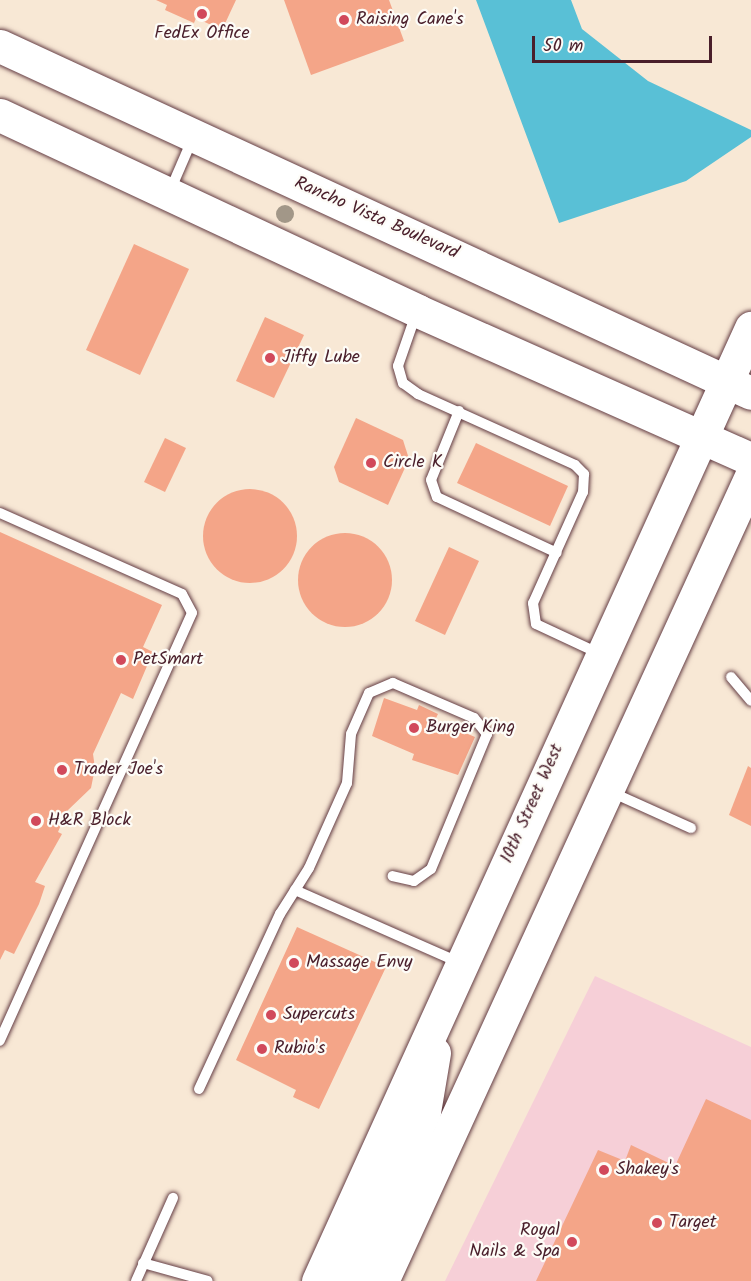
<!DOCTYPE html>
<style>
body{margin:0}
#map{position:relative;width:751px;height:1281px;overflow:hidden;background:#f8e8d5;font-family:Kalam,sans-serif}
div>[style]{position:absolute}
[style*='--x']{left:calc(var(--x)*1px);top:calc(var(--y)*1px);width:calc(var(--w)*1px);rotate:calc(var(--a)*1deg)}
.built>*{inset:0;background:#f6cfd7}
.water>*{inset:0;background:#59c0d6}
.building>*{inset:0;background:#f4a588}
.round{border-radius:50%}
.roads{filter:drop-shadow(0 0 2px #643d44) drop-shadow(0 0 2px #643d44)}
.service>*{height:10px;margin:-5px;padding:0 5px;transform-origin:5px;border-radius:5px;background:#fff}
.primary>*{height:33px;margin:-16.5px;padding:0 16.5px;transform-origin:16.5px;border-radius:16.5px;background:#fff}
.trees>*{width:18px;height:18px;margin:-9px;border-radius:50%;background:#a29788}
.dots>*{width:16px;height:16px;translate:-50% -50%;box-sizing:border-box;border:3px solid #fdfcf7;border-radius:50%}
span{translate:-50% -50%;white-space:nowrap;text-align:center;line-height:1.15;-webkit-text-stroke:4.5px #fdfcf7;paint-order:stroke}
.poi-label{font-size:18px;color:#4a1f2b}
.left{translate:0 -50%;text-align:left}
.right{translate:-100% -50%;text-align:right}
.street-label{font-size:18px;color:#4a1f2b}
.scale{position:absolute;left:532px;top:36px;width:180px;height:27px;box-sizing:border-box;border:3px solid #4a1f2b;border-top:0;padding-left:8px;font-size:18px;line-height:21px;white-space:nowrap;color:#4a1f2b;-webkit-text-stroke:4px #fdfcf7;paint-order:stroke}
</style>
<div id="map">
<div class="built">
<i style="clip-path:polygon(595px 976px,751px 1047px,751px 1281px,445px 1281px)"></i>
</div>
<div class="water">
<i style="clip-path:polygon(476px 0,571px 0,582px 29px,648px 81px,751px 130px,751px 137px,686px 181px,559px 223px)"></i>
</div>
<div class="building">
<i style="clip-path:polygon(156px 0,236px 0,222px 30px,196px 18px,194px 23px,165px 10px,167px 5px)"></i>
<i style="clip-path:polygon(284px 0,389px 0,404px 41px,311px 75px)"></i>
<i style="clip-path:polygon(134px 244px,189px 269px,140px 375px,86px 350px)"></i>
<i style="clip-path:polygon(265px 317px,304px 335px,274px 398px,236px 381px)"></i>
<i style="clip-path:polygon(356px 418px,403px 440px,409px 459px,388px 505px,339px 482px,334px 467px)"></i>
<i style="clip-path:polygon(165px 438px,186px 448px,165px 492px,144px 482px)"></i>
<i style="clip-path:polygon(476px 443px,568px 486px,550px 526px,457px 483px)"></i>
<i class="round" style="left:203px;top:489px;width:94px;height:94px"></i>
<i style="clip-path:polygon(0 532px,162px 605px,143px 647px,153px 652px,133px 699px,121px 693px,93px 754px,95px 768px,91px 788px,67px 811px,58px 832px,62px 834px,35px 882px,45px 886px,39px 904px,14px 954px,5px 950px,0 960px)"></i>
<i class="round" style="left:298px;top:533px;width:94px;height:94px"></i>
<i style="clip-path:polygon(449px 547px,479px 561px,445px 635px,415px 621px)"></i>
<i style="clip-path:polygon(384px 698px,417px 710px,419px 705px,438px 714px,435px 720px,475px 737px,458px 775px,412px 760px,414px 754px,372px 736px)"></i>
<i style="clip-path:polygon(748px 766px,751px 768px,751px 826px,729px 815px)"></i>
<i style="clip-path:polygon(297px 927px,386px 967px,319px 1109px,293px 1097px,296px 1090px,236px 1060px)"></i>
<i style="clip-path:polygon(706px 1099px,751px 1120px,751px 1281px,536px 1281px,598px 1150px,625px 1161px,631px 1145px,675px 1166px)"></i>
</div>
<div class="roads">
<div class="service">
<i style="--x:170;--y:191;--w:56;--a:-66.7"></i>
<i style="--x:416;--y:314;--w:55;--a:109.1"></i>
<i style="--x:398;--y:366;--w:18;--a:74"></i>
<i style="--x:403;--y:383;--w:19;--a:36"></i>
<i style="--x:418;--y:394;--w:172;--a:24.3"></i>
<i style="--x:575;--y:465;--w:13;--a:45"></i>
<i style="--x:584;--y:474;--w:18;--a:93"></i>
<i style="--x:583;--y:492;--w:122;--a:114.2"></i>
<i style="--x:533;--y:603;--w:21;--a:82"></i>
<i style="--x:536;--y:624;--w:68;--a:25.1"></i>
<i style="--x:459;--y:411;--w:74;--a:112.1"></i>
<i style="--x:431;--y:480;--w:18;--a:71"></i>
<i style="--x:437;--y:497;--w:132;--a:25"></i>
<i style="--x:0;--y:513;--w:199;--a:24"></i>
<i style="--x:182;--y:594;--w:21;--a:62"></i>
<i style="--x:192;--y:613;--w:469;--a:114.2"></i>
<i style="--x:731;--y:677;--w:31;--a:50"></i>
<i style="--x:609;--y:791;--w:90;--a:24.3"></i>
<i style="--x:295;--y:890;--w:178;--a:23.8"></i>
<i style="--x:199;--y:1089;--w:193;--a:-65.2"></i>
<i style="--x:280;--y:914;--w:54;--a:-57.8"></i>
<i style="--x:309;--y:868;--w:93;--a:-65.9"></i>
<i style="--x:347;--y:783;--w:49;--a:-85.3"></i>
<i style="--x:351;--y:734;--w:45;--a:-66.3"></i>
<i style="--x:369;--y:693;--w:26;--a:-23"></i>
<i style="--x:393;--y:683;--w:88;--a:23.4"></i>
<i style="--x:474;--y:718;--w:21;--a:51"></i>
<i style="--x:487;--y:734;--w:146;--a:112.5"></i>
<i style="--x:431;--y:869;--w:21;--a:145"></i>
<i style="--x:414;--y:881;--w:22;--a:-167"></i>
<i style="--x:143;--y:1263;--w:67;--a:15.5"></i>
<i style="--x:136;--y:1281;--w:91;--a:-66"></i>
</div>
<div class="primary">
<i style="--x:0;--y:46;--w:827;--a:24.8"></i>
<i style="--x:0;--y:115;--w:462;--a:25.1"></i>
<i style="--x:418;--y:311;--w:364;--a:24"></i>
<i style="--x:318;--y:1281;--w:1047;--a:-65.57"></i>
<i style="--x:348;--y:1281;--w:185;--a:-65.8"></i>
<i style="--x:424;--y:1112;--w:60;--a:-80.4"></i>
<i style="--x:382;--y:1281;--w:886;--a:-65.37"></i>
</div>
</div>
<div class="trees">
<i style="left:285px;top:214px"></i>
</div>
<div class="dots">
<i style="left:202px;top:14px;background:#d1495b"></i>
<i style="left:344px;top:20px;background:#d1495b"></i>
<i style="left:270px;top:358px;background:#d1495b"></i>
<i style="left:371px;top:463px;background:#d1495b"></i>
<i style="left:121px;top:660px;background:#d1495b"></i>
<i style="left:414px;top:728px;background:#d1495b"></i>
<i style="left:62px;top:770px;background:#d1495b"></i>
<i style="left:36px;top:821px;background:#d1495b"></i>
<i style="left:294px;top:963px;background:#d1495b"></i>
<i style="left:271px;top:1015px;background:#d1495b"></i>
<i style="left:262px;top:1049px;background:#d1495b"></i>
<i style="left:604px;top:1170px;background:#d1495b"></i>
<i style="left:657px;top:1223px;background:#d1495b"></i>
<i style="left:572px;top:1242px;background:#d1495b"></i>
</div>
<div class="poi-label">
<span class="left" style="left:356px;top:20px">Raising Cane's</span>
<span style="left:202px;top:34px">FedEx Office</span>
<span class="left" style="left:282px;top:358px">Jiffy Lube</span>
<span class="left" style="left:383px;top:463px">Circle K</span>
<span class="left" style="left:133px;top:660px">PetSmart</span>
<span class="left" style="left:426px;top:728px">Burger King</span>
<span class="left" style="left:74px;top:770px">Trader Joe's</span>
<span class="left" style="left:48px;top:821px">H&amp;R Block</span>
<span class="left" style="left:306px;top:963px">Massage Envy</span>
<span class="left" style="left:283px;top:1015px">Supercuts</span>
<span class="left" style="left:274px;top:1049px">Rubio's</span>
<span class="left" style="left:616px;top:1170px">Shakey's</span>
<span class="left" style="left:669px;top:1223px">Target</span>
<span class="right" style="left:560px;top:1242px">Royal<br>Nails &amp; Spa</span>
</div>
<div class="street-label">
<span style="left:376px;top:219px;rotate:24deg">Rancho Vista Boulevard</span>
<span style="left:533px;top:804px;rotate:-66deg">10th Street West</span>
</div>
<div class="scale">50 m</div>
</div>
